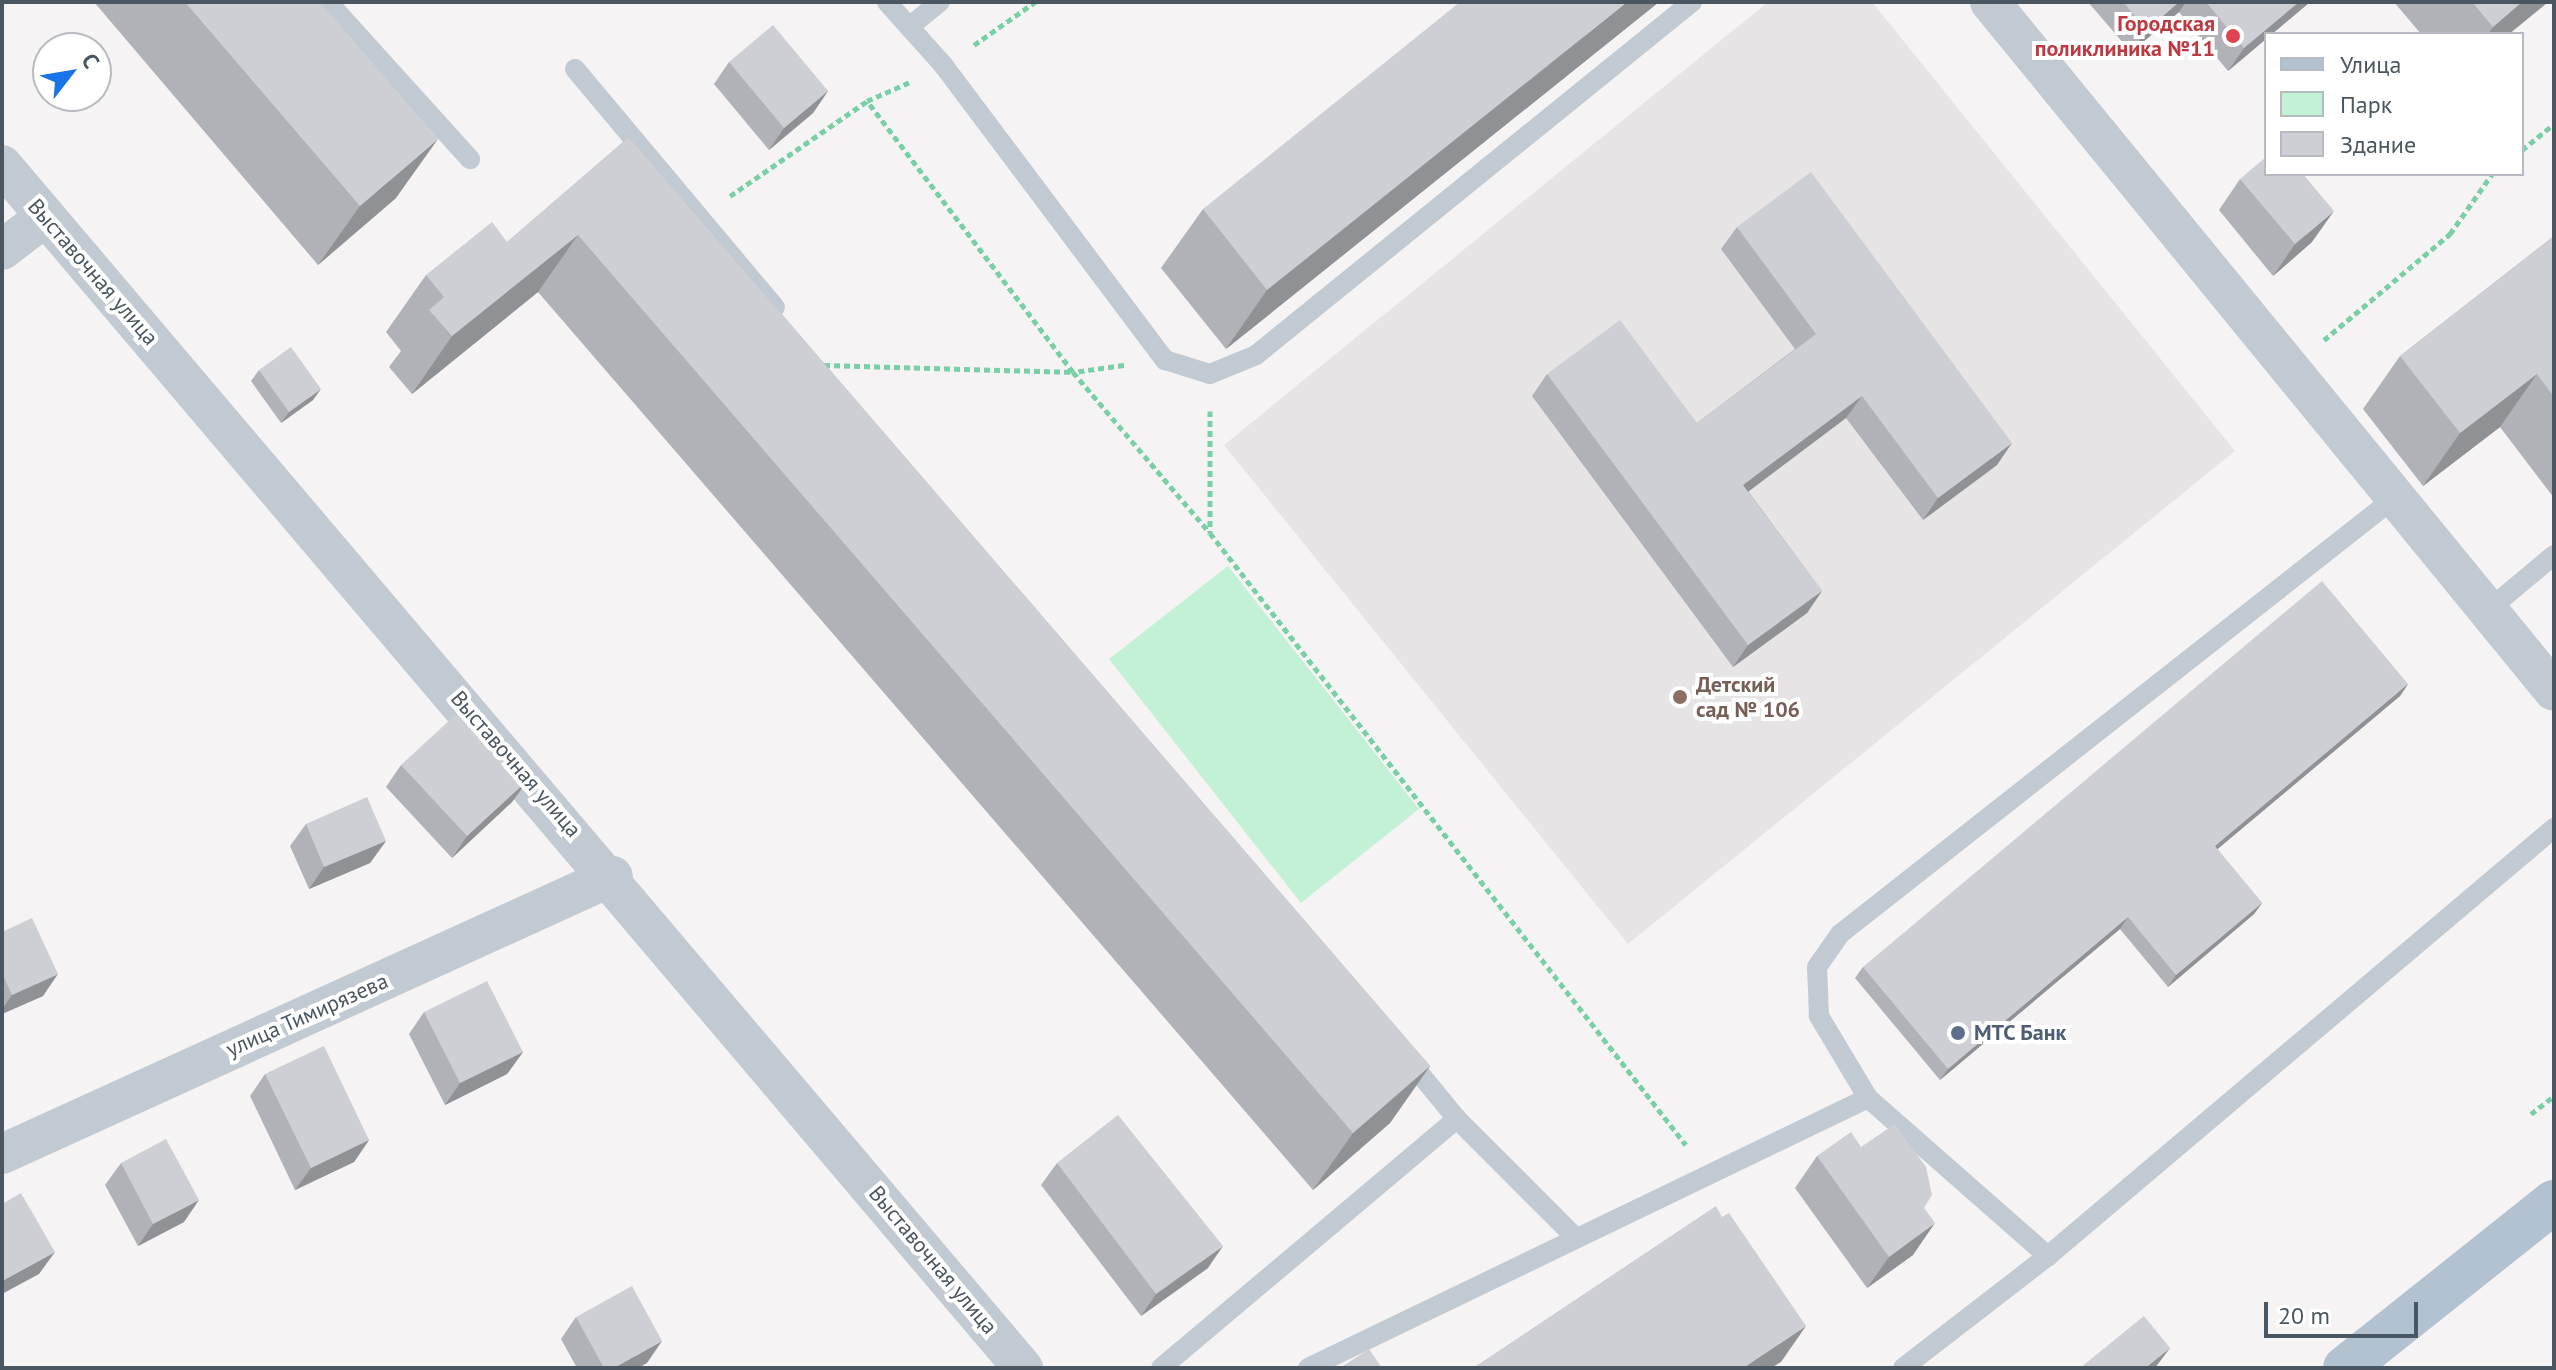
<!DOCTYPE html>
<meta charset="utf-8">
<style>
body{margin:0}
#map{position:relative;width:2556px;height:1370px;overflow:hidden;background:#f5f3f3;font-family:"PT Sans",sans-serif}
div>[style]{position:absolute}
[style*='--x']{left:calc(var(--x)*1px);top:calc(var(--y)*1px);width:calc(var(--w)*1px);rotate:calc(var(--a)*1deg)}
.education>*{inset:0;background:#e6e4e5}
.green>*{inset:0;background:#c3f1d5}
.path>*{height:5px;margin-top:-2.5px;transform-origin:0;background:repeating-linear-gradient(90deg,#7ad0a6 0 6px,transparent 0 10px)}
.lane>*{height:20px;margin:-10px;padding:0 10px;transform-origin:10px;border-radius:10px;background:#c1cad2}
.street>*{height:40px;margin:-20px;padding:0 20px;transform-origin:20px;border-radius:20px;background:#c1cad2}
.primary>*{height:44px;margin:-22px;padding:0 22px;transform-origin:22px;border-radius:22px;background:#b3c2d1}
.wall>*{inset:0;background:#b0b2b7}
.shaded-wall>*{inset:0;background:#909195}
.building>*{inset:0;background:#cdcfd5}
.dots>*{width:22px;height:22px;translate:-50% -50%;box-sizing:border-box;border:4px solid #fff;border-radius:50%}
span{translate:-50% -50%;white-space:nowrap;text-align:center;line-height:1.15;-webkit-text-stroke:8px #fff;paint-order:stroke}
.health-label{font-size:22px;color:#be3a42;font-weight:700}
.right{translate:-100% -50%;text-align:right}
.street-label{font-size:22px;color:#4a5661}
.education-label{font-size:22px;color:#785e54;font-weight:700}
.left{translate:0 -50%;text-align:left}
.service-label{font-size:22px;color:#4e5e75;font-weight:700}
.frame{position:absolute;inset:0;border:4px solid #4a5661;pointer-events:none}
.legend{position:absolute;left:2264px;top:32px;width:260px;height:144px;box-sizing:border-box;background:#fff;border:2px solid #b7bbc0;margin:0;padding:10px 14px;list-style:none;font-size:24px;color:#4a5661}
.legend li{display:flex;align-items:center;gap:16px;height:40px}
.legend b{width:40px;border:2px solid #b7bbc0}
.north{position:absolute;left:32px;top:32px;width:80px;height:80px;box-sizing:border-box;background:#fff;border:2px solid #b7bbc0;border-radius:50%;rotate:59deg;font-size:22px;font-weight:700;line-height:32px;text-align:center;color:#4a5661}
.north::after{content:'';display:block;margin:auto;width:28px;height:36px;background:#1a73e8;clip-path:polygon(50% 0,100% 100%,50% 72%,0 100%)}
.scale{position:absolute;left:2264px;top:1302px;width:154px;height:36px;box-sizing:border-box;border:4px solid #4a5661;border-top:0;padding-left:10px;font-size:24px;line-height:28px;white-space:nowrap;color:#4a5661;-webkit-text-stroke:6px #fff;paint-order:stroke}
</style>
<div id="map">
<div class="education">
<i style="clip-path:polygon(1768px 2px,1872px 2px,2235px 451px,1628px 944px,1224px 445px)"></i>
</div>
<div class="green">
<i style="clip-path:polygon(1228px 566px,1419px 809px,1301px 903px,1109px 659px)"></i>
</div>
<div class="path">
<i style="--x:974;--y:45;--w:75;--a:-35.2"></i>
<i style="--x:2522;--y:150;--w:41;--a:-39.1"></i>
<i style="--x:730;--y:196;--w:167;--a:-34.7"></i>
<i style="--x:2324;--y:340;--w:165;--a:-40.1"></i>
<i style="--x:2450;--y:234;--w:73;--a:-55"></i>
<i style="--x:824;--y:365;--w:249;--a:1.6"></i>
<i style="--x:1073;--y:372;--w:340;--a:-127.2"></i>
<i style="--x:867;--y:101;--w:47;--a:-23.8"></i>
<i style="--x:1124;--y:365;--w:51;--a:172.2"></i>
<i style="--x:1073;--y:372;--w:211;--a:49.6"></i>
<i style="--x:1210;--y:533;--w:775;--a:52.13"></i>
<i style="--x:1210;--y:411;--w:122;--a:90"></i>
<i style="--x:2531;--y:1114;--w:29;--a:-38"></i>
</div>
<div class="lane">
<i style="--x:328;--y:2;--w:212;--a:47.9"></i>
<i style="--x:887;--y:2;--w:86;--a:48.3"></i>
<i style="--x:944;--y:66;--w:368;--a:53.1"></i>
<i style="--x:1165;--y:360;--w:47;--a:17.3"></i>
<i style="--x:1210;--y:374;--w:50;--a:-22.4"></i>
<i style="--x:1256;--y:355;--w:561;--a:-38.99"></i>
<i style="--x:909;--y:27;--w:40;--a:-39"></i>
<i style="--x:575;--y:69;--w:311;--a:50"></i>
<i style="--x:2487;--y:611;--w:87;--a:-39.9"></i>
<i style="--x:1868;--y:1098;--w:96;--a:-120.9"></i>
<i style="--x:1819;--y:1016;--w:49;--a:-92.3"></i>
<i style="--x:1817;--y:967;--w:40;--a:-55.1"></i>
<i style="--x:1840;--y:934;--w:702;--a:-38.18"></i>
<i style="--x:1457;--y:1119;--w:164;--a:45"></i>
<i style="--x:1161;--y:1368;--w:387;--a:-40.1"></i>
<i style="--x:1457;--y:1119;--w:80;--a:-129.4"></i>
<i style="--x:1308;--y:1368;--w:622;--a:-25.74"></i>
<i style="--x:1868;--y:1098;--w:240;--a:41.3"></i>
<i style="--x:2048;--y:1256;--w:663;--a:-40.23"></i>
<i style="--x:1903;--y:1368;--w:183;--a:-37.7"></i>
</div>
<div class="street">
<i style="--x:1990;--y:2;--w:890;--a:50.7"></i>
<i style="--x:2;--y:165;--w:1578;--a:49.68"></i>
<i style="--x:2;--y:250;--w:54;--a:-37.5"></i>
<i style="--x:2;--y:1154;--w:671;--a:-24.47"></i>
</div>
<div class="primary">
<i style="--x:2345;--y:1368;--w:267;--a:-38.5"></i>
</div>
<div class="wall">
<i style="clip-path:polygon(94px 2px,320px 2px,396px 198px,318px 265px)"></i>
<i style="clip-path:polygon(1659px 2px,1226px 349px,1161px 268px,1203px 209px)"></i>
<i style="clip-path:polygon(2088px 2px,2310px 2px,2272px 34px,2266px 34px,2266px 39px,2228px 71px,2179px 12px,2131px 52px)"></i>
<i style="clip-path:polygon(2394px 2px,2548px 2px,2509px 34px,2421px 34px)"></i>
<i style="clip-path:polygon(729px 62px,828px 91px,813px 113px,769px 150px,714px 84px)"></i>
<i style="clip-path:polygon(629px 137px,1430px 1066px,1390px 1123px,1313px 1190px,538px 292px,412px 394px,389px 367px,401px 351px,386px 332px,426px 275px,507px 242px)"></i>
<i style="clip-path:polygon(2240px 179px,2312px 242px,2273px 276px,2219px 210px)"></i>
<i style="clip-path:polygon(1737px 227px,1997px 465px,1923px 520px,1846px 418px,1748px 491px,1822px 591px,1807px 613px,1733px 667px,1532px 396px,1547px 374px,1697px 423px,1795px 349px,1721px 249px)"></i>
<i style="clip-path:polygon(2554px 236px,2554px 498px,2500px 427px,2423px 486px,2363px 409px,2400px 356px)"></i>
<i style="clip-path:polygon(259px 370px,313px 400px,281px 423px,251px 381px)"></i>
<i style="clip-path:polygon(2408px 684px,2400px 696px,2217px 849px,2262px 903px,2254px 914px,2168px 987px,2120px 929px,1940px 1080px,1855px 978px,1863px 967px)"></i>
<i style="clip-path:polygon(401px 765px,528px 780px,512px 802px,452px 858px,386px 787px)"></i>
<i style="clip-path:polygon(306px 824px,386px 841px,370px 863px,309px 889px,290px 846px)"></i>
<i style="clip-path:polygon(2px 932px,43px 996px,2px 1014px)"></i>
<i style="clip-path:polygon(424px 1012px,523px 1052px,507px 1074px,445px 1105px,409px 1034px)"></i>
<i style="clip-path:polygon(265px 1074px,369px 1140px,354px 1162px,295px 1190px,250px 1096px)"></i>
<i style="clip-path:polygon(1861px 1147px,1924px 1208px,1913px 1255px,1867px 1288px,1795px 1188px,1817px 1156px)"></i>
<i style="clip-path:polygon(121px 1163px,184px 1222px,138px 1246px,105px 1185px)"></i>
<i style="clip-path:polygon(1057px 1163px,1208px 1268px,1141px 1316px,1041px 1185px)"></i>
<i style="clip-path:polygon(576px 1317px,647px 1363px,638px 1368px,577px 1368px,561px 1339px)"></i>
</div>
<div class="shaded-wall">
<i style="clip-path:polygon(1627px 2px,1659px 2px,1226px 349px,1267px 290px)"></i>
<i style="clip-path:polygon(2179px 2px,2186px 2px,2179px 12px,2131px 52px,2147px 30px)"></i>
<i style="clip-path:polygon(2299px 2px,2310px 2px,2272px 34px,2266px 34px,2266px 39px,2228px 71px,2244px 48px)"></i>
<i style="clip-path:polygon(2522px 2px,2548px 2px,2509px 34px,2488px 34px,2493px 27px)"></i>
<i style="clip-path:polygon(828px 91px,813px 113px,769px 150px,784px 128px)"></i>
<i style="clip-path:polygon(438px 139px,396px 198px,318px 265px,360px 206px)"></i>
<i style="clip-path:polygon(2334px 211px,2312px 242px,2273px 276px,2295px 244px)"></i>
<i style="clip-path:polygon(578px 235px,538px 292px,412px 394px,452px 336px)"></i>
<i style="clip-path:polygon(2537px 374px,2500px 427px,2423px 486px,2460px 433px)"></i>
<i style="clip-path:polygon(321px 389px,313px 400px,281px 423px,289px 412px)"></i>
<i style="clip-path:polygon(1862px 396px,1846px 418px,1728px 507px,1743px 485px)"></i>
<i style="clip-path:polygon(2012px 443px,1997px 465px,1923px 520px,1938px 498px)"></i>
<i style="clip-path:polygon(1822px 591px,1807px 613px,1733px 667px,1748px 645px)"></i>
<i style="clip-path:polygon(2408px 684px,2400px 696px,2207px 858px,2215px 846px)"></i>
<i style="clip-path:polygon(528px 780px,512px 802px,452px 858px,467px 836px)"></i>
<i style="clip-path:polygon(386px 841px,370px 863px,309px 889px,324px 867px)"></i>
<i style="clip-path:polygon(2262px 903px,2254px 914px,2168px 987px,2176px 975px)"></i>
<i style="clip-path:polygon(2128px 917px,2120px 929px,1940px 1080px,1948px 1069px)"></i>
<i style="clip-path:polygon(58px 974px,43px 996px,2px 1014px,2px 1009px,12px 995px)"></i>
<i style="clip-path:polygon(523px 1052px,507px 1074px,445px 1105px,460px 1083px)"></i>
<i style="clip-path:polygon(1430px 1066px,1390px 1123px,1313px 1190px,1353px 1133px)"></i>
<i style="clip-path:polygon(369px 1140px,354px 1162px,295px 1190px,311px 1168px)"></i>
<i style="clip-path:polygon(199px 1200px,184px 1222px,138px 1246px,153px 1224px)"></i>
<i style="clip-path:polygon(1935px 1223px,1913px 1255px,1867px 1288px,1889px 1257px)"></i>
<i style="clip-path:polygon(1223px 1246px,1208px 1268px,1141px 1316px,1156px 1294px)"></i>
<i style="clip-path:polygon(55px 1252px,39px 1274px,2px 1294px,2px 1281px)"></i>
<i style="clip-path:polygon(1806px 1326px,1781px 1362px,1771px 1368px,1743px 1368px)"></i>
<i style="clip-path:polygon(662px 1341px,647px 1363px,638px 1368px,614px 1368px)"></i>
<i style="clip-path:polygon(2170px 1348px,2155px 1368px,2145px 1368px)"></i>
</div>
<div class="building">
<i style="clip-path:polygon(185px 2px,320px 2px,438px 139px,360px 206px)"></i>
<i style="clip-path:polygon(1460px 2px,1627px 2px,1267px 290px,1203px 209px)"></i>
<i style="clip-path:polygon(2123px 2px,2179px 2px,2147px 30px)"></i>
<i style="clip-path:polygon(2206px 2px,2299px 2px,2244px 48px)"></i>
<i style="clip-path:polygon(2472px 2px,2522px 2px,2493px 27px)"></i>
<i style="clip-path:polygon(773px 25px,828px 91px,784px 128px,729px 62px)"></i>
<i style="clip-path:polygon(629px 137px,1430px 1066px,1353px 1133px,578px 235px,452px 336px,429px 310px,444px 297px,426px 275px,492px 222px,507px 242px)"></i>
<i style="clip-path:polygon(2266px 157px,2266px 174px,2303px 174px,2334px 211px,2295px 244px,2240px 179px)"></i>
<i style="clip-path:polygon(1811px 172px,2012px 443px,1938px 498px,1862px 396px,1743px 485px,1822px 591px,1748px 645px,1547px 374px,1620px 320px,1697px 423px,1816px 334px,1737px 227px)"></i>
<i style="clip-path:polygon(2554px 236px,2554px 397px,2537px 374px,2460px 433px,2400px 356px)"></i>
<i style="clip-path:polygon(291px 347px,321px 389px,289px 412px,259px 370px)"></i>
<i style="clip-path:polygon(2322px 581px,2408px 684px,2215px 846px,2262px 903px,2176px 975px,2128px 917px,1948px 1069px,1863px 967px)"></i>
<i style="clip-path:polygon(463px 708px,528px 780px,467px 836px,401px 765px)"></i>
<i style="clip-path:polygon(367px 797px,386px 841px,324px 867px,306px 824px)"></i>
<i style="clip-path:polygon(32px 918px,58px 974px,12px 995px,2px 973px,2px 932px)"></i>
<i style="clip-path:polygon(487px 981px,523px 1052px,460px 1083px,424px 1012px)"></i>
<i style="clip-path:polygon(324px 1046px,369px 1140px,311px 1168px,265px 1074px)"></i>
<i style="clip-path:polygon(1118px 1115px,1223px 1246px,1156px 1294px,1057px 1163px)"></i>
<i style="clip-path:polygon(1895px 1124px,1926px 1167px,1932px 1195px,1924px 1208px,1935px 1223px,1889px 1257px,1817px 1156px,1851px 1132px,1861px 1147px)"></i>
<i style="clip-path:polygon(166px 1139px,199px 1200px,153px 1224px,121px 1163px)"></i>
<i style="clip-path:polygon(21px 1193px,55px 1252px,2px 1281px,2px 1204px)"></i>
<i style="clip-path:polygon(1716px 1206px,1722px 1217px,1729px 1213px,1806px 1326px,1743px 1368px,1473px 1368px)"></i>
<i style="clip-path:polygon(632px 1286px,662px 1341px,614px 1368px,604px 1368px,576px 1317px)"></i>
<i style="clip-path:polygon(2144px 1316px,2170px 1348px,2145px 1368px,2080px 1368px)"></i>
<i style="clip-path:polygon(1369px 1349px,1382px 1368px,1340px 1368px)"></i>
</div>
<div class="dots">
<i style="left:2233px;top:36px;background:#e0444e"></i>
<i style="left:1680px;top:697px;background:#8d6e63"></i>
<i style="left:1958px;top:1033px;background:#5c6f8a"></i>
</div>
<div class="health-label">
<span class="right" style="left:2215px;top:36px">Городская<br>поликлиника №11</span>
</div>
<div class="street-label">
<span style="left:93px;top:272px;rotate:49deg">Выставочная улица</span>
<span style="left:516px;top:764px;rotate:49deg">Выставочная улица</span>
<span style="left:307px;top:1015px;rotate:-24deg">улица Тимирязева</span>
<span style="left:933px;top:1260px;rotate:50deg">Выставочная улица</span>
</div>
<div class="education-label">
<span class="left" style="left:1696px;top:697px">Детский<br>сад № 106</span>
</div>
<div class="service-label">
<span class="left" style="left:1974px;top:1033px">МТС Банк</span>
</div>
<div class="frame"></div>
<ul class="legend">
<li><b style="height:10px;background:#b3c2d1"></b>Улица</li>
<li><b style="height:22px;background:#c3f1d5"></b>Парк</li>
<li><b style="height:22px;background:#cdcfd5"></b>Здание</li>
</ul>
<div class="north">С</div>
<div class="scale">20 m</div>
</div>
